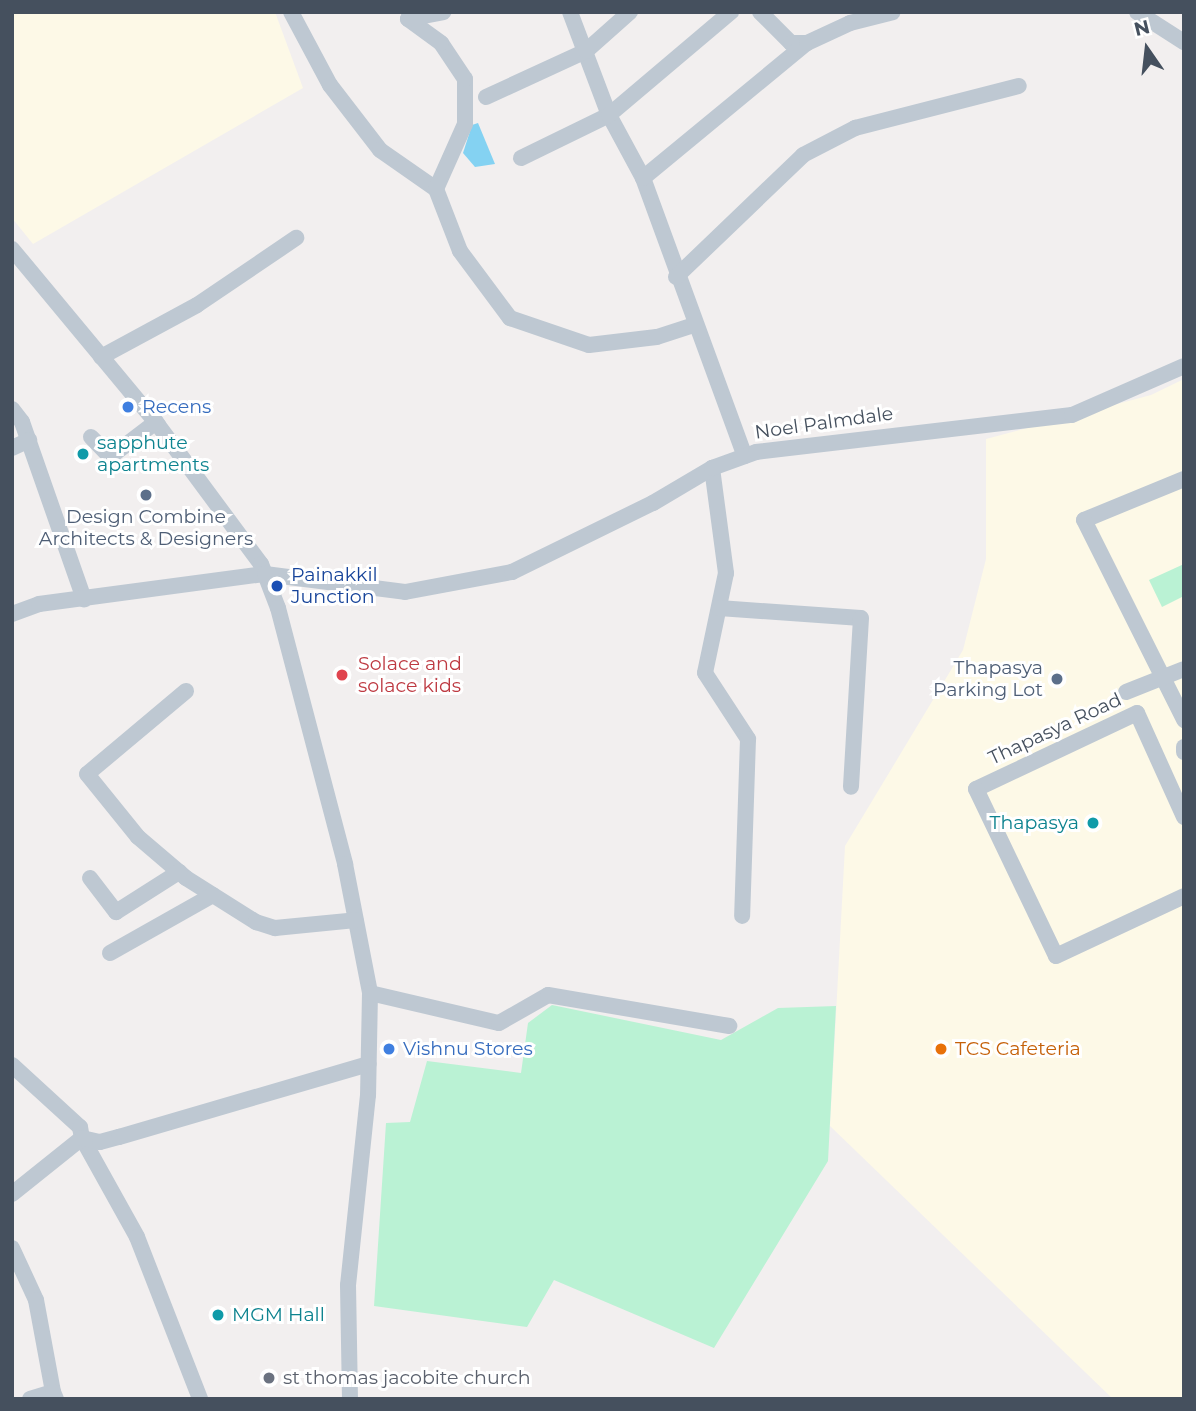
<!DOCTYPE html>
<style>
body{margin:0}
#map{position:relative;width:1196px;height:1411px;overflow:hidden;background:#f2efef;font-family:Montserrat,sans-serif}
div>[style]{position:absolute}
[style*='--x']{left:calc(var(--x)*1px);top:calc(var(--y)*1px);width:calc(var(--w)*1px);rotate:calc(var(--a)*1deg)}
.commercial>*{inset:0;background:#fdf9e7}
.green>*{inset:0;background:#baf2d4}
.water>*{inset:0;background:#84d2f2}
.minor>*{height:16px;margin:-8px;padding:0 8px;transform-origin:8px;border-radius:8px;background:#bec8d2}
.dots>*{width:19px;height:19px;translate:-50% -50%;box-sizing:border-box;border:4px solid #fff;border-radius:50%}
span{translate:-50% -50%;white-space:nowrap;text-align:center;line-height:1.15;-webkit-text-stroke:6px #fff;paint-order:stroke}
.shop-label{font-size:19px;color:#366cbe}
.left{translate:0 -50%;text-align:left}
.street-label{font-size:19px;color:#45505e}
.culture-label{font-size:19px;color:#0d838f}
.right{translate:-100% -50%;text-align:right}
.service-label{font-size:19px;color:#4e5e75}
.transit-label{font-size:19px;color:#164399}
.health-label{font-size:19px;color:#be3a42}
.food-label{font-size:19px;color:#c56008}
.worship-label{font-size:19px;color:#5b616d}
.frame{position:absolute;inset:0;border:14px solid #45505e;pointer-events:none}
.north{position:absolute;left:1112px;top:14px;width:70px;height:70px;-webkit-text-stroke:5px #fff;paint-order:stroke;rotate:346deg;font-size:19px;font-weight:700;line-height:28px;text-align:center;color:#45505e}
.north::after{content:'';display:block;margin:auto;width:24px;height:32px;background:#45505e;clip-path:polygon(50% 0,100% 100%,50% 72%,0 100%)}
</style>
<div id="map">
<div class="commercial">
<i style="clip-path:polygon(12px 12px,275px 12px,303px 88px,33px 244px,12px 218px)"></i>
<i style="clip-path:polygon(1184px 379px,1184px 1399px,1113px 1399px,830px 1126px,845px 846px,963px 650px,986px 559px,986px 439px,1151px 395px)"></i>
</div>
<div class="green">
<i style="clip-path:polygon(1184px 564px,1184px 596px,1162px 607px,1149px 580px)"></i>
<i style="clip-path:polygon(552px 1005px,721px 1040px,778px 1008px,836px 1006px,828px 1161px,714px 1348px,554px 1280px,527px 1327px,374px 1306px,386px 1123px,410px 1122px,427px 1061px,521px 1073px,528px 1023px)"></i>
</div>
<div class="water">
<i style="clip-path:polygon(478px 123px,495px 164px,475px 167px,463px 153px,472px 125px)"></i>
</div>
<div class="minor">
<i style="--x:291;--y:12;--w:83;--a:61.9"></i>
<i style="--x:330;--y:85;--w:82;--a:52.4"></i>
<i style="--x:380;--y:150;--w:68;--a:34.9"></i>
<i style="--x:436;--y:189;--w:66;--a:68.8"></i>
<i style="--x:460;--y:251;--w:84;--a:53.3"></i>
<i style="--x:510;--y:318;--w:83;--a:18.9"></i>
<i style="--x:589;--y:345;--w:68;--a:-6.7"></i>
<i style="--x:657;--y:337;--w:38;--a:-18"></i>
<i style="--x:570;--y:12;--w:110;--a:69.3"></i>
<i style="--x:609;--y:115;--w:72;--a:61.6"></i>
<i style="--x:643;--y:178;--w:296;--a:69.9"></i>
<i style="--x:760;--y:12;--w:44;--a:45"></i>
<i style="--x:791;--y:43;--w:16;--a:0"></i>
<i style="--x:1137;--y:12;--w:56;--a:32.6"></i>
<i style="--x:486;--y:97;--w:110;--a:-24.7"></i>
<i style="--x:586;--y:51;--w:59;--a:-41.6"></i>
<i style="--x:521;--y:158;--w:98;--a:-26"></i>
<i style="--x:609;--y:115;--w:160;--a:-40.2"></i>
<i style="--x:643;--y:178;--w:212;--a:-39.5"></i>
<i style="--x:807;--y:43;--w:47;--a:-24.9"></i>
<i style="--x:850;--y:23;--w:44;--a:-14.3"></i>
<i style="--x:436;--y:189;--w:71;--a:-66"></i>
<i style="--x:465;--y:124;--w:45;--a:-90"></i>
<i style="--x:465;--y:79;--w:43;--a:-123.7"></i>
<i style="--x:441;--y:43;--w:41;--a:-144"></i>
<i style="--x:408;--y:19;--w:36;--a:-11"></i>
<i style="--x:12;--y:249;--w:229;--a:50.3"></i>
<i style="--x:158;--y:425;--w:173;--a:53.5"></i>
<i style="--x:261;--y:564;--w:47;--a:68.9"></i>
<i style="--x:278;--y:608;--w:265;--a:75.3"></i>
<i style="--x:345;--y:864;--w:131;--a:79"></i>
<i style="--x:370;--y:993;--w:102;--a:91.1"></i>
<i style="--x:368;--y:1095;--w:191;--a:96"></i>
<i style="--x:348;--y:1285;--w:114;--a:89"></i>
<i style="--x:676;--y:277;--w:176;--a:-43.8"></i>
<i style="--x:803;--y:155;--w:59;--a:-27.4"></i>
<i style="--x:855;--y:128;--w:169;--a:-14.4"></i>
<i style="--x:101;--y:357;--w:109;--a:-28.4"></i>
<i style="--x:197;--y:305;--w:120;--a:-34.1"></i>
<i style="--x:12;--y:409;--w:16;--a:52"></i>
<i style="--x:22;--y:422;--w:188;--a:70.7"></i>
<i style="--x:91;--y:437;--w:28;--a:46"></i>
<i style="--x:110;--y:457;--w:58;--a:-37.3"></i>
<i style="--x:12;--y:448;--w:19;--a:-25"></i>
<i style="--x:712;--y:468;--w:106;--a:82.4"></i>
<i style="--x:726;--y:573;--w:102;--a:101.9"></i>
<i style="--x:705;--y:673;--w:79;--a:56.9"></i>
<i style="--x:748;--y:739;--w:177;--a:91.9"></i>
<i style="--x:1184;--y:479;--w:108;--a:157.7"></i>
<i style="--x:1084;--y:520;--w:224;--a:63.4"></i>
<i style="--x:719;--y:608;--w:142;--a:4"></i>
<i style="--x:861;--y:618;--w:169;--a:93.4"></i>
<i style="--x:12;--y:614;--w:29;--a:-20"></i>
<i style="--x:39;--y:604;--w:228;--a:-7.6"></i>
<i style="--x:265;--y:574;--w:141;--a:7.3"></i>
<i style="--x:405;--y:592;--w:109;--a:-10.6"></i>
<i style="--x:512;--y:572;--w:157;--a:-26.1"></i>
<i style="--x:653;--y:503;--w:69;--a:-30.7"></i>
<i style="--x:712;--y:468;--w:47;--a:-20"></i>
<i style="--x:756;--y:452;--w:318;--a:-6.7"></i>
<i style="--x:1072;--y:415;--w:122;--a:-23.6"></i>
<i style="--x:186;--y:691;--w:129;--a:140"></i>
<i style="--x:87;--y:774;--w:81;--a:51"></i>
<i style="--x:138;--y:837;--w:63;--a:40.5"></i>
<i style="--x:186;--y:878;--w:83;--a:32.2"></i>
<i style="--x:256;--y:922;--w:20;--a:18"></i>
<i style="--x:275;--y:928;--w:81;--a:-5.6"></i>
<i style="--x:1126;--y:692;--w:62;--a:-21.6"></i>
<i style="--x:1184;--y:747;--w:5;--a:90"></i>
<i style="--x:1184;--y:817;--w:114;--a:-114.3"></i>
<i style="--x:1137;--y:713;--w:178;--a:154.7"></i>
<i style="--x:976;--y:789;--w:185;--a:64.4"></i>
<i style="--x:1056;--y:956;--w:141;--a:-25.1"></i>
<i style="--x:90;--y:878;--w:43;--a:52.6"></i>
<i style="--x:116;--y:912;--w:75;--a:-32.4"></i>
<i style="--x:110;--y:953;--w:118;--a:-29.4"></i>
<i style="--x:370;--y:993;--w:132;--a:13.1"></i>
<i style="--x:499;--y:1023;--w:56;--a:-29.7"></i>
<i style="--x:548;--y:995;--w:184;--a:9.7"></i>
<i style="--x:12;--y:1065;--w:92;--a:42.4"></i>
<i style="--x:80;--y:1127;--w:11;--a:80"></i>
<i style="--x:82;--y:1138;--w:113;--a:60.9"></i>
<i style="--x:137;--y:1237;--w:174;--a:68.7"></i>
<i style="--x:12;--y:1194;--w:90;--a:-38.7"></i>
<i style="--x:82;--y:1138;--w:18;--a:13"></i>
<i style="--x:100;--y:1142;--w:20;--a:-15"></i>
<i style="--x:119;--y:1137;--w:260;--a:-16.3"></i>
<i style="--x:12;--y:1248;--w:57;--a:65.2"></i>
<i style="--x:36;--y:1300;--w:94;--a:79.5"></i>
<i style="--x:30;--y:1399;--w:24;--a:-17"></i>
<i style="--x:53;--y:1392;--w:8;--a:67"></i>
</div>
<div class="dots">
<i style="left:128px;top:407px;background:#3f7fe0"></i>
<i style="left:83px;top:454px;background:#0f9aa8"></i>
<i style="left:146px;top:495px;background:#5c6f8a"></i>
<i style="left:277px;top:586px;background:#1a4fb4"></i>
<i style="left:342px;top:675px;background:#e0444e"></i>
<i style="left:1057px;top:679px;background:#5c6f8a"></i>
<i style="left:1093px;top:823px;background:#0f9aa8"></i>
<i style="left:389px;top:1049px;background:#3f7fe0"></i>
<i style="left:941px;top:1049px;background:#e8710a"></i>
<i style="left:218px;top:1315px;background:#0f9aa8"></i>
<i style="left:269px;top:1378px;background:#6b7280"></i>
</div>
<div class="shop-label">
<span class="left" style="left:142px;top:407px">Recens</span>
<span class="left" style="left:403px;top:1049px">Vishnu Stores</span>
</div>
<div class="street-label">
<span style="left:824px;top:423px;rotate:-8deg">Noel Palmdale</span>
<span style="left:1055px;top:729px;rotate:-25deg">Thapasya Road</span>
</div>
<div class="culture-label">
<span class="left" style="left:97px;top:454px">sapphute<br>apartments</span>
<span class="right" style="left:1079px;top:823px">Thapasya</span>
<span class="left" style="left:232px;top:1315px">MGM Hall</span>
</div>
<div class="service-label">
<span style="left:146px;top:528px">Design Combine<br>Architects &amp; Designers</span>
<span class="right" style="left:1043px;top:679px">Thapasya<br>Parking Lot</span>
</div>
<div class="transit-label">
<span class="left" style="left:291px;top:586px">Painakkil<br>Junction</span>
</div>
<div class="health-label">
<span class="left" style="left:358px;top:675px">Solace and<br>solace kids</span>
</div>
<div class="food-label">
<span class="left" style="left:955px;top:1049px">TCS Cafeteria</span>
</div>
<div class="worship-label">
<span class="left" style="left:283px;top:1378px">st thomas jacobite church</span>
</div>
<div class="frame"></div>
<div class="north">N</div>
</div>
